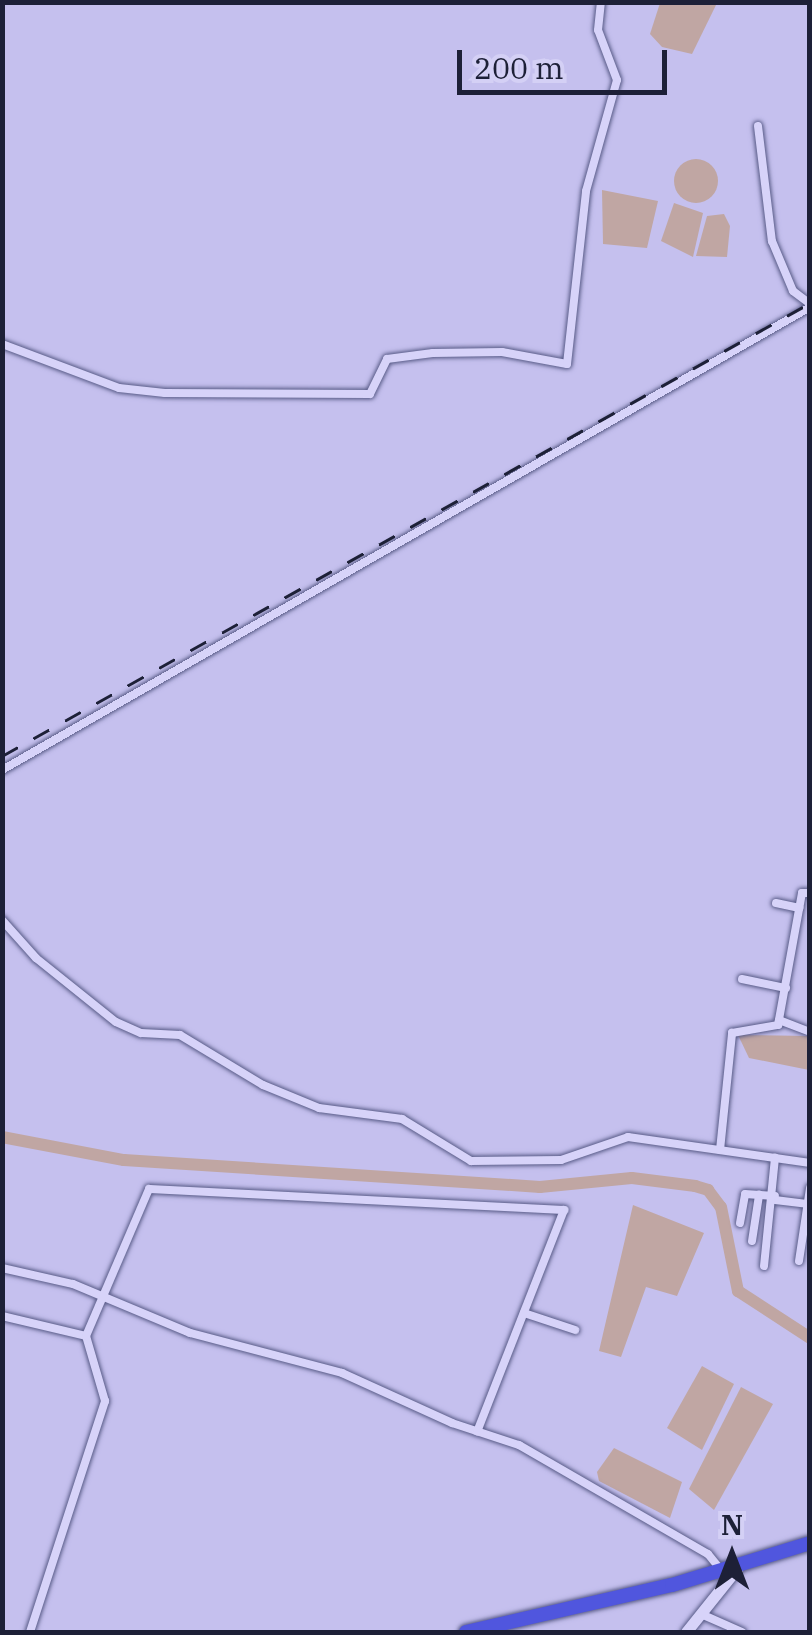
<!DOCTYPE html>
<style>
body{margin:0}
#map{position:relative;width:812px;height:1635px;overflow:hidden;background:#c5c0ee;font-family:"IBM Plex Serif",serif}
div>[style]{position:absolute}
[style*='--x']{left:calc(var(--x)*1px);top:calc(var(--y)*1px);width:calc(var(--w)*1px);rotate:calc(var(--a)*1deg)}
.water>*{inset:0;background:#c0a6a3}
.round{border-radius:50%}
.river>*{height:12px;margin:-6px;padding:0 6px;transform-origin:6px;border-radius:6px;background:#c0a6a3}
.roads{filter:drop-shadow(0 0 2px #585b87) drop-shadow(0 0 2px #585b87)}
.street>*{height:8px;margin:-4px;padding:0 4px;transform-origin:4px;border-radius:4px;background:#d7d3f9}
.secondary>*{height:11px;margin:-5.5px;padding:0 5.5px;transform-origin:5.5px;border-radius:5.5px;background:#d7d3f9}
.highway>*{height:14px;margin:-7px;padding:0 7px;transform-origin:7px;border-radius:7px;background:#5056de}
.rail>*{height:2.5px;margin-top:-1.25px;transform-origin:0;background:repeating-linear-gradient(90deg,#1d2037 0 18px,transparent 0 36px)}
span{translate:-50% -50%;white-space:nowrap;text-align:center;line-height:1.15;-webkit-text-stroke:8px #d4d0f5;paint-order:stroke}
.frame{position:absolute;inset:0;border:5px solid #1d2037;pointer-events:none}
.north{position:absolute;left:682px;top:1505px;width:100px;height:100px;-webkit-text-stroke:8px #d4d0f5;paint-order:stroke;rotate:0deg;font-size:28px;font-weight:700;line-height:40px;text-align:center;color:#1d2037}
.north::after{content:'';display:block;margin:auto;width:35px;height:45px;background:#1d2037;clip-path:polygon(50% 0,100% 100%,50% 72%,0 100%)}
.scale{position:absolute;left:457px;top:50px;width:210px;height:45px;box-sizing:border-box;border:5px solid #1d2037;border-top:0;padding-left:12px;font-size:30px;line-height:35px;white-space:nowrap;color:#1d2037;-webkit-text-stroke:8px #d4d0f5;paint-order:stroke}
</style>
<div id="map">
<div class="water">
<i style="clip-path:polygon(660px 3px,717px 3px,692px 54px,662px 47px,650px 34px)"></i>
<i class="round" style="left:674px;top:159px;width:44px;height:44px"></i>
<i style="clip-path:polygon(602px 190px,658px 201px,647px 248px,603px 244px)"></i>
<i style="clip-path:polygon(674px 203px,703px 213px,693px 257px,661px 241px)"></i>
<i style="clip-path:polygon(724px 214px,730px 226px,727px 257px,696px 256px,707px 216px)"></i>
<i style="clip-path:polygon(738px 1035px,809px 1036px,809px 1070px,749px 1058px)"></i>
<i style="clip-path:polygon(633px 1205px,704px 1233px,677px 1296px,646px 1287px,621px 1357px,599px 1351px)"></i>
<i style="clip-path:polygon(702px 1366px,734px 1384px,702px 1450px,667px 1428px)"></i>
<i style="clip-path:polygon(741px 1387px,773px 1404px,714px 1510px,689px 1489px)"></i>
<i style="clip-path:polygon(614px 1448px,682px 1482px,670px 1518px,599px 1481px,597px 1472px)"></i>
</div>
<div class="river">
<i style="--x:2;--y:1137;--w:124;--a:10.7"></i>
<i style="--x:124;--y:1160;--w:417;--a:3.7"></i>
<i style="--x:540;--y:1187;--w:92;--a:-5.6"></i>
<i style="--x:632;--y:1178;--w:64;--a:7.2"></i>
<i style="--x:695;--y:1186;--w:14;--a:17"></i>
<i style="--x:708;--y:1190;--w:21;--a:53"></i>
<i style="--x:721;--y:1207;--w:86;--a:78.6"></i>
<i style="--x:738;--y:1291;--w:86;--a:33.1"></i>
</div>
<div class="roads">
<div class="street">
<i style="--x:758;--y:126;--w:116;--a:83.1"></i>
<i style="--x:772;--y:241;--w:54;--a:67.2"></i>
<i style="--x:793;--y:291;--w:21;--a:37"></i>
<i style="--x:2;--y:344;--w:125;--a:20.6"></i>
<i style="--x:119;--y:388;--w:46;--a:6.2"></i>
<i style="--x:165;--y:393;--w:205;--a:0.3"></i>
<i style="--x:370;--y:394;--w:39;--a:-64"></i>
<i style="--x:387;--y:359;--w:46;--a:-7.4"></i>
<i style="--x:433;--y:353;--w:69;--a:-0.8"></i>
<i style="--x:502;--y:352;--w:66;--a:10.5"></i>
<i style="--x:567;--y:364;--w:174;--a:-83.7"></i>
<i style="--x:586;--y:191;--w:115;--a:-74.4"></i>
<i style="--x:617;--y:80;--w:53;--a:-110.8"></i>
<i style="--x:598;--y:30;--w:28;--a:-84"></i>
<i style="--x:2;--y:770;--w:931;--a:-29.81"></i>
<i style="--x:776;--y:903;--w:24;--a:12"></i>
<i style="--x:2;--y:920;--w:51;--a:48.2"></i>
<i style="--x:36;--y:958;--w:102;--a:38.7"></i>
<i style="--x:116;--y:1022;--w:27;--a:24"></i>
<i style="--x:141;--y:1033;--w:39;--a:3"></i>
<i style="--x:180;--y:1035;--w:97;--a:31.1"></i>
<i style="--x:263;--y:1085;--w:61;--a:22.3"></i>
<i style="--x:319;--y:1108;--w:84;--a:7.5"></i>
<i style="--x:402;--y:1119;--w:81;--a:31.3"></i>
<i style="--x:471;--y:1161;--w:90;--a:-0.6"></i>
<i style="--x:561;--y:1160;--w:71;--a:-18.9"></i>
<i style="--x:628;--y:1137;--w:184;--a:8.1"></i>
<i style="--x:742;--y:979;--w:45;--a:11.6"></i>
<i style="--x:779;--y:1020;--w:31;--a:21"></i>
<i style="--x:720;--y:1150;--w:118;--a:-84.1"></i>
<i style="--x:732;--y:1033;--w:47;--a:-9.9"></i>
<i style="--x:778;--y:1025;--w:134;--a:-79.7"></i>
<i style="--x:802;--y:893;--w:8;--a:0"></i>
<i style="--x:775;--y:1200;--w:32;--a:7"></i>
<i style="--x:740;--y:1223;--w:29;--a:-80"></i>
<i style="--x:745;--y:1194;--w:30;--a:4"></i>
<i style="--x:752;--y:1241;--w:47;--a:-81.3"></i>
<i style="--x:799;--y:1261;--w:74;--a:-81.4"></i>
<i style="--x:764;--y:1266;--w:109;--a:-84.2"></i>
<i style="--x:2;--y:1268;--w:73;--a:12.7"></i>
<i style="--x:73;--y:1284;--w:127;--a:22.7"></i>
<i style="--x:190;--y:1333;--w:157;--a:14.7"></i>
<i style="--x:342;--y:1373;--w:121;--a:24.4"></i>
<i style="--x:452;--y:1423;--w:71;--a:18.2"></i>
<i style="--x:519;--y:1445;--w:218;--a:30"></i>
<i style="--x:708;--y:1554;--w:22;--a:51"></i>
<i style="--x:524;--y:1313;--w:54;--a:18.4"></i>
<i style="--x:2;--y:1316;--w:86;--a:13.4"></i>
<i style="--x:701;--y:1614;--w:45;--a:23.7"></i>
<i style="--x:30;--y:1632;--w:243;--a:-72"></i>
<i style="--x:105;--y:1401;--w:68;--a:-106.3"></i>
<i style="--x:86;--y:1336;--w:160;--a:-66.8"></i>
<i style="--x:149;--y:1189;--w:416;--a:2.9"></i>
<i style="--x:564;--y:1210;--w:238;--a:111.4"></i>
</div>
<div class="secondary">
<i style="--x:686;--y:1632;--w:83;--a:-51.3"></i>
</div>
<div class="highway">
<i style="--x:466;--y:1632;--w:211;--a:-12.9"></i>
<i style="--x:672;--y:1585;--w:144;--a:-16.9"></i>
</div>
</div>
<div class="rail">
<i style="--x:2;--y:756;--w:926;--a:-29.28"></i>
</div>
<div class="frame"></div>
<div class="north">N</div>
<div class="scale">200 m</div>
</div>
